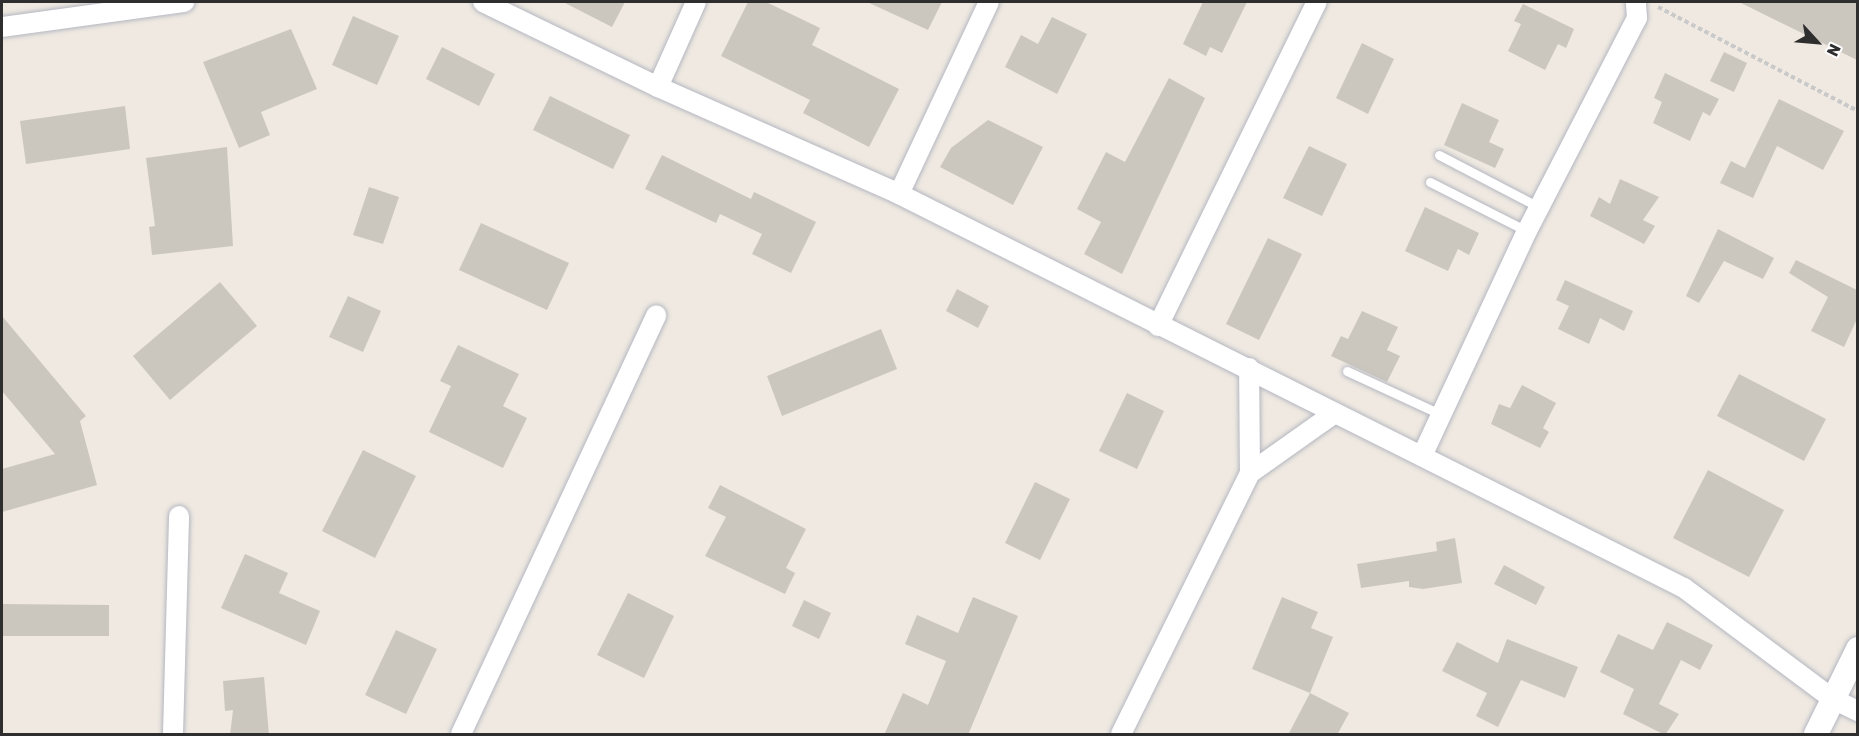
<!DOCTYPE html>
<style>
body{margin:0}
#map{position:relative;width:1859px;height:736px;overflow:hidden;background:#efe9e1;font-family:Rubik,sans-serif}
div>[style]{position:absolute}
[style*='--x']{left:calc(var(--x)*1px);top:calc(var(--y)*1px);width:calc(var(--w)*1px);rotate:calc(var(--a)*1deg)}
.building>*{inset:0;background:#cbc7bf}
.path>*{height:4px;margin-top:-2px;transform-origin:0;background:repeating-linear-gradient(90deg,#c9c9c9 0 4.5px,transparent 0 7.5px)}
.roads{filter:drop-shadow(0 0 2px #b4b7c1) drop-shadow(0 0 2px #b4b7c1)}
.service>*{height:9px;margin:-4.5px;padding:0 4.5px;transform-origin:4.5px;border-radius:4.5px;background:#fff}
.minor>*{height:20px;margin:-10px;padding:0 10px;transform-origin:10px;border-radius:10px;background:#fff}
.tertiary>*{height:24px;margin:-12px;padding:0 12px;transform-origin:12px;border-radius:12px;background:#fff}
span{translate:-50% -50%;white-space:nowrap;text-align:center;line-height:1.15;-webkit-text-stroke:4.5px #fff;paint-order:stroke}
.frame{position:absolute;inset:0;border:3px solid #2e2e2e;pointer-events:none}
.north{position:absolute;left:1787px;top:12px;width:60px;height:60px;-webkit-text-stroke:4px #fff;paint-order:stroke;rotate:116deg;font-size:16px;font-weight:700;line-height:24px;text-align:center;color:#2e2e2e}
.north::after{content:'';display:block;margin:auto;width:21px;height:27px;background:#2e2e2e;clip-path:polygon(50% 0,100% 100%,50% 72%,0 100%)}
</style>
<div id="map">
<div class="building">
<i style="clip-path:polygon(563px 2px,625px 2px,612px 27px)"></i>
<i style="clip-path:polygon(748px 2px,766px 2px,820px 28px,812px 45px,899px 89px,869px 147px,803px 113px,810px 100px,721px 56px)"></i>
<i style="clip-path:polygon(867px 2px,942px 2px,928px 30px)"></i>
<i style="clip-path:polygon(1203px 2px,1247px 2px,1222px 53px,1210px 47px,1206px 56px,1183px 44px)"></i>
<i style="clip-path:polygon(1739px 2px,1857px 2px,1857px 60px)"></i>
<i style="clip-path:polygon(1523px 4px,1574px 29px,1566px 48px,1558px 44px,1545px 70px,1508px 51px,1521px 24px,1514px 21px)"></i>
<i style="clip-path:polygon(353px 16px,399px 36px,377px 85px,332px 65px)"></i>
<i style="clip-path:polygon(1052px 17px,1087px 34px,1057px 94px,1005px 67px,1021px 35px,1038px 44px)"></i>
<i style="clip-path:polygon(291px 29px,317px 89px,261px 112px,270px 135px,239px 148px,203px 62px)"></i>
<i style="clip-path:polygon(1362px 43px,1394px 59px,1368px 114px,1336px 98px)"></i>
<i style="clip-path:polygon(442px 47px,495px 74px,479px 106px,426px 79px)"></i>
<i style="clip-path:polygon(1724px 52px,1747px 63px,1734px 92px,1710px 81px)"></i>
<i style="clip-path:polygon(1665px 73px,1719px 99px,1710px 116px,1703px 112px,1690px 141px,1653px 123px,1662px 102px,1654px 98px)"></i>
<i style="clip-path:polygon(1169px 78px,1205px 98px,1122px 274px,1084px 254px,1101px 222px,1077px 209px,1106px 152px,1125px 162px)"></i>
<i style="clip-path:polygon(550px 96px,630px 135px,613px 169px,533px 130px)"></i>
<i style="clip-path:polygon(1779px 99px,1844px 131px,1823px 170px,1777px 146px,1753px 198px,1720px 183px,1731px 161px,1745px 168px)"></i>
<i style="clip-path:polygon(1462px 103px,1499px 120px,1489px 142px,1504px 149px,1495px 168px,1444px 145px)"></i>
<i style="clip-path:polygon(125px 106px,130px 149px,26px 164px,20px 121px)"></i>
<i style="clip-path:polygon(988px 120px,1043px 147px,1013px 205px,940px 167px,951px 148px)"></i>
<i style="clip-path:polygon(1309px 146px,1347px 164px,1322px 216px,1283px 198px)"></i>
<i style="clip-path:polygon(227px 147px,233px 246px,152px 255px,149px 227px,155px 226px,146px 158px)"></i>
<i style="clip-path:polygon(662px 155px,751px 199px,754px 192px,816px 222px,791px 273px,752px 254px,762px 234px,720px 214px,716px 223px,645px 189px)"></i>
<i style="clip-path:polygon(1620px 179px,1659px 197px,1643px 220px,1655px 226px,1644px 244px,1590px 216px,1599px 197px,1610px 204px)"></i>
<i style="clip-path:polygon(369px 187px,399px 197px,383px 244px,353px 235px)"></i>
<i style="clip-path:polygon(1425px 207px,1479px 233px,1469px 255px,1458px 249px,1448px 271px,1405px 251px)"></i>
<i style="clip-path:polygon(481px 223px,569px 263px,547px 310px,459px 270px)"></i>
<i style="clip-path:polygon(1718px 229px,1774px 258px,1763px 279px,1724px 261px,1699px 303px,1686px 296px)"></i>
<i style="clip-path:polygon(1268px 238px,1302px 254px,1259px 340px,1226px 324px)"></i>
<i style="clip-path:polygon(1796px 260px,1857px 290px,1857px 319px,1844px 347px,1811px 331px,1828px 297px,1789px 273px)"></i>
<i style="clip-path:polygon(1565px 280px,1633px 311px,1624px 331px,1600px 318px,1589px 344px,1558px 329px,1569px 306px,1556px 300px)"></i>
<i style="clip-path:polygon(220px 282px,257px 326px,170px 400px,133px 356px)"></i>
<i style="clip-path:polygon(957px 289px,989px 306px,978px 328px,946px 311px)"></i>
<i style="clip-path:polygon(348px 296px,381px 311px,363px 352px,329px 337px)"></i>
<i style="clip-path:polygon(1362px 311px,1398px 327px,1387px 350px,1400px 356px,1387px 382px,1331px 356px,1341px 336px,1348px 339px)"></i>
<i style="clip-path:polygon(2px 316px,86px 416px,80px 421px,97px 485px,2px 512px,2px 469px,55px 454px,2px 391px)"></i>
<i style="clip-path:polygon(881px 329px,897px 369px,782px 416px,767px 376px)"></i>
<i style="clip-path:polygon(458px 345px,519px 374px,503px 406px,527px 418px,503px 468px,429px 432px,451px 386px,440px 381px)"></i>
<i style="clip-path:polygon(1739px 374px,1826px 419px,1804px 461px,1717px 416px)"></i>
<i style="clip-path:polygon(1522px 385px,1556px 403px,1543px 428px,1549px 432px,1540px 448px,1491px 424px,1499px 404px,1510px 408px)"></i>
<i style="clip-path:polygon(1127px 393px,1164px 411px,1137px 469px,1099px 451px)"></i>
<i style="clip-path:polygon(363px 450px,416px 476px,375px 558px,322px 531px)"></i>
<i style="clip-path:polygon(1708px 470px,1784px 510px,1749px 577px,1673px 538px)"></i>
<i style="clip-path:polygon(1035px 482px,1070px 499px,1040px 560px,1005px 543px)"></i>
<i style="clip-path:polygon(720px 485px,806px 529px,786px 568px,795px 573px,785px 594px,705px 556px,726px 517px,708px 508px)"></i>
<i style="clip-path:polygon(1455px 538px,1462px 583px,1423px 589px,1409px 587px,1409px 581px,1361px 588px,1357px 564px,1437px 551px,1436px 542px)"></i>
<i style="clip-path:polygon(245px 554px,288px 573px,279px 593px,320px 611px,306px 645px,221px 608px)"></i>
<i style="clip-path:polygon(1504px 565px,1545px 587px,1536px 605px,1494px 584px)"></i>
<i style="clip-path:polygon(628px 593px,674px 616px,644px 678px,597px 655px)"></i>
<i style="clip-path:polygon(973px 597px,1018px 616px,968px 735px,884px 735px,903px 693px,928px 705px,946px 661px,905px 644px,917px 615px,958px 633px)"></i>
<i style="clip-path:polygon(1282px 597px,1318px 612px,1311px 628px,1333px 637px,1310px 693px,1252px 669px)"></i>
<i style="clip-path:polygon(804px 600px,831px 613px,819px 639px,792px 626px)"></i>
<i style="clip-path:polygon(2px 604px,109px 605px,109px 636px,2px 636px)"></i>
<i style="clip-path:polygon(1667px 622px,1713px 645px,1700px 670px,1681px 660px,1659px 704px,1679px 714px,1665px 735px,1623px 714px,1634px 689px,1600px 672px,1618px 634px,1653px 650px)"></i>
<i style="clip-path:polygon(396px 630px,437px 649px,406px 714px,365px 695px)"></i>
<i style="clip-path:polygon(1507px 639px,1578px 667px,1565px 698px,1521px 680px,1498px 727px,1476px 716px,1487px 693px,1442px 671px,1457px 642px,1498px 663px)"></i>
<i style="clip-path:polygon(264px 677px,269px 735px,230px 735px,233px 710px,225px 711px,223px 681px)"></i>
<i style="clip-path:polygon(1310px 693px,1349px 713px,1337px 735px,1288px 735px)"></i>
</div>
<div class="path">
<i style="--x:1658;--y:7;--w:225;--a:27.5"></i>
</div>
<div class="roads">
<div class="service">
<i style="--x:1439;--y:155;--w:113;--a:27.5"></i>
<i style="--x:1430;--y:182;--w:109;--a:26.8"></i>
<i style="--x:1347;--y:371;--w:100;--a:24.8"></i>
</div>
<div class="minor">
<i style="--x:483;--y:2;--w:195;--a:25.9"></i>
<i style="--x:658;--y:87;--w:264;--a:23.9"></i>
<i style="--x:899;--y:194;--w:878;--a:26.65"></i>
<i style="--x:1684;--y:588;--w:186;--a:36.7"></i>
<i style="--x:1833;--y:699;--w:28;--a:26"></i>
<i style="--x:2;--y:27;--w:184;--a:-7.8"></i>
<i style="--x:658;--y:87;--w:93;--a:-65.9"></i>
<i style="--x:899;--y:194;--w:212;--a:-64.9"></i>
<i style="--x:1158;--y:326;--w:361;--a:-63.9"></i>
<i style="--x:1422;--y:456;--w:248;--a:-65"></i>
<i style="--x:1527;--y:231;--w:240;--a:-62.7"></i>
<i style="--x:1637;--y:18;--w:16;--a:-94"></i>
<i style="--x:1250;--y:473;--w:100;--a:-35.3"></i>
<i style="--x:173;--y:734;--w:218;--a:-88.4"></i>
<i style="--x:461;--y:734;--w:462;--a:-65"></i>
<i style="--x:1121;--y:734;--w:291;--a:-63.7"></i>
<i style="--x:1250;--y:473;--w:105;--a:-90.5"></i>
</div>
<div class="tertiary">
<i style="--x:1816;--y:734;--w:95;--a:-63.7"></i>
</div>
</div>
<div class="frame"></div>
<div class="north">N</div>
</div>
